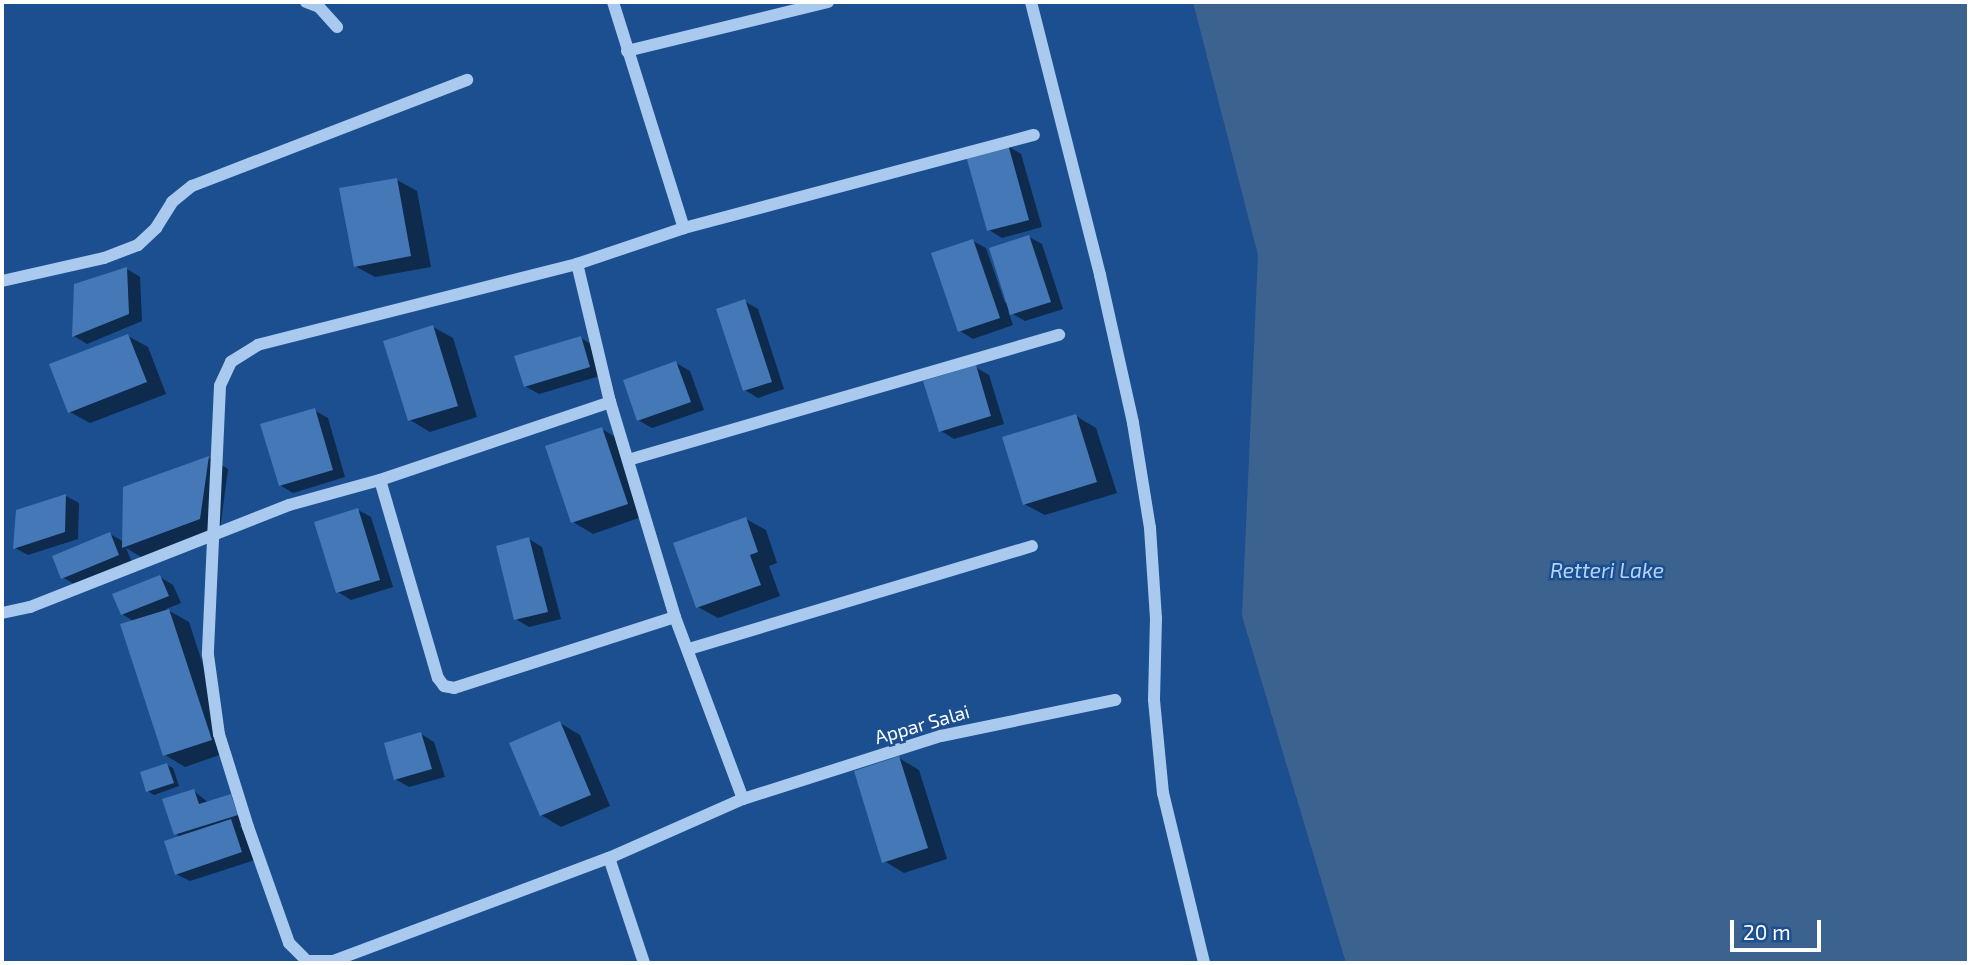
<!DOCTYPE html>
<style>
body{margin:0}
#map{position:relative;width:1971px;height:965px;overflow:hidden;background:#1b4f8f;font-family:"Exo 2",sans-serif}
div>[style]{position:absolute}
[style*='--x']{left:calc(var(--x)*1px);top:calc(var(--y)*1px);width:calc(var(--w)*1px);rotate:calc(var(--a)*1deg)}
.water>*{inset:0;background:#3c6290}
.shadow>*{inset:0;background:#0007}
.building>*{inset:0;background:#4478b7}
.minor>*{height:12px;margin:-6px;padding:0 6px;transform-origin:6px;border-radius:6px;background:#a9c9ee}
span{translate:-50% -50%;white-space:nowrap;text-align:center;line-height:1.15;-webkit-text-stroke:5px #1b4f8f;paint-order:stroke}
.street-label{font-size:19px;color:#fff}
.water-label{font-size:21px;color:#b5d3f5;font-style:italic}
.frame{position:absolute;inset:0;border:4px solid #fff;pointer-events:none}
.scale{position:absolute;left:1730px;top:920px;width:91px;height:32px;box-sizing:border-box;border:4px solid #fff;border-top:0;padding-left:9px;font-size:21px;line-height:24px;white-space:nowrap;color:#fff;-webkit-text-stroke:5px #1b4f8f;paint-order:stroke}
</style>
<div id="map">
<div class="water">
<i style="clip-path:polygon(1193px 2px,1969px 2px,1969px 963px,1346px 963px,1242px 616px,1258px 255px)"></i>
</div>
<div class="shadow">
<i style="clip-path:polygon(1008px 146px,1021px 154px,1042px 227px,1002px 238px,989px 230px)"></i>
<i style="clip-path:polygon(397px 180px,417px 191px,431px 267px,375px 277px,355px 266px)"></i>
<i style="clip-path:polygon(1029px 237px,1042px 244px,1063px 309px,1025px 321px,1008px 311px,1013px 325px,973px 339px,960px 331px,973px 241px,986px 248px,1005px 303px,1008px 302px)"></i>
<i style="clip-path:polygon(127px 269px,140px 277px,142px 321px,87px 344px,74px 336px,76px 286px)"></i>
<i style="clip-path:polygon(744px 301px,758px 309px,784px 389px,758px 398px,745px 390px)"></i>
<i style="clip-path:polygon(433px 327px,453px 338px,477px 417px,430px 432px,410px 420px)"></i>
<i style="clip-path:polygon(128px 336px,148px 347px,166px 394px,90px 423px,70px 412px)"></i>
<i style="clip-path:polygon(581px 338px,594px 346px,603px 375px,539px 394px,525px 386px)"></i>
<i style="clip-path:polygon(676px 363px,690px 371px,704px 410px,652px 428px,638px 420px)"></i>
<i style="clip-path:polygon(975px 367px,989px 375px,1004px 424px,954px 439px,941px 431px)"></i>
<i style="clip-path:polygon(314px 410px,328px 418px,345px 477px,293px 493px,280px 485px)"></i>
<i style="clip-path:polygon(1076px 416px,1096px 428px,1117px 493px,1045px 515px,1024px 504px)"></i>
<i style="clip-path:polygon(602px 429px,622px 441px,647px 515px,593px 534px,573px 522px)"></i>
<i style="clip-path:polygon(209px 458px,228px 469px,220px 530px,143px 558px,126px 548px,132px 562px,76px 585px,62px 577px,110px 534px,124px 542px)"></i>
<i style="clip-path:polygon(66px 496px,79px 503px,78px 539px,28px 555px,15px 548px)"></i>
<i style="clip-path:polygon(358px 510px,371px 517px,393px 587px,351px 600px,338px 592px)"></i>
<i style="clip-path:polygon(746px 519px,766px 530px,777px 563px,769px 566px,780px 596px,718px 618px,698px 607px)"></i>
<i style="clip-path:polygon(529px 539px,542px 547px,561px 619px,529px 627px,516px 619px)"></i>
<i style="clip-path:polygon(160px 577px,173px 585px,181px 603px,166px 609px,189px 622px,231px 751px,185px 767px,165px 755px,135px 622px,122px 614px)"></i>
<i style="clip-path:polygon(560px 723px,580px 735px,610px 806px,561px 827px,541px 815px)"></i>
<i style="clip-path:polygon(421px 734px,434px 742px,445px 777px,409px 787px,395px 779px)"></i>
<i style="clip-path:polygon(899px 758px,919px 770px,947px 859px,904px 873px,884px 861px)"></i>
<i style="clip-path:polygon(167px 765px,173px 768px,179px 786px,154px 795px,148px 791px)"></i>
<i style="clip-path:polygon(194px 791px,209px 803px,231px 796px,245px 803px,251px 822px,239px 826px,244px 829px,255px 860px,190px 881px,176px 874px,181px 837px,176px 834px)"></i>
</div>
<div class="building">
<i style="clip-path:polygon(1008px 144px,1029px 220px,987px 231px,966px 156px)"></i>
<i style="clip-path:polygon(397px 178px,411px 256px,354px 267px,339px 188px)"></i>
<i style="clip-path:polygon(1029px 235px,1051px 302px,1010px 315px,989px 248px)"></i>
<i style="clip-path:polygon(973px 239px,1000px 318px,958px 332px,931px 253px)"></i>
<i style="clip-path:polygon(127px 267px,129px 314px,72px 337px,74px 284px)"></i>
<i style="clip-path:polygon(745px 299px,772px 382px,743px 391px,716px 309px)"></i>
<i style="clip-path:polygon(433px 325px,458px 406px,408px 421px,383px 341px)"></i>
<i style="clip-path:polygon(128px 334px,147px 382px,68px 413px,49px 364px)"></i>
<i style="clip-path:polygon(581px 336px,590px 367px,524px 387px,514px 356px)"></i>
<i style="clip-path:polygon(676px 361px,691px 402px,637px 421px,623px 380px)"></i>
<i style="clip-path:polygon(976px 365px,991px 416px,939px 432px,923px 381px)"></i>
<i style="clip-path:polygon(315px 408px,333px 470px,279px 486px,260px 424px)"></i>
<i style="clip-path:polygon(1076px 414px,1097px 482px,1023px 505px,1002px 437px)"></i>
<i style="clip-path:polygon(602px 427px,628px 504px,571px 523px,545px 446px)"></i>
<i style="clip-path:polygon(209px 456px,200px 519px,122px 548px,123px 487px)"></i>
<i style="clip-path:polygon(66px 494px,65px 532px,13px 549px,16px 510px)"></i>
<i style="clip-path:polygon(358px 508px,380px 580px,336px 593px,314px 522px)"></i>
<i style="clip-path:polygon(746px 517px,758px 552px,750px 555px,761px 585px,696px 608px,673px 543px)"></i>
<i style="clip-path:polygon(110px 532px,119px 555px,61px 579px,52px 556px)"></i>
<i style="clip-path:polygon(529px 537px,548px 612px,514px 620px,496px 546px)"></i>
<i style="clip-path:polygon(160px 575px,169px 596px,121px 615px,112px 594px)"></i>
<i style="clip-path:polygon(169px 609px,212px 740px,163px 756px,120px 624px)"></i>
<i style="clip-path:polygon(560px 721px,591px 795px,540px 816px,509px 743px)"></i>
<i style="clip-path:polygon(421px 732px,432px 769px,394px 780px,384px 743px)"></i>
<i style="clip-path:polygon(899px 756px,928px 848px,882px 863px,854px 771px)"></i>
<i style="clip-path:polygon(167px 763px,174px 783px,146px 792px,140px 772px)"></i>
<i style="clip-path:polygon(194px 789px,199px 804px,231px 794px,238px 815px,174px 835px,162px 799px)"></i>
<i style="clip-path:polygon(231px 819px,242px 852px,175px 875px,164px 841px)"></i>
</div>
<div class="minor">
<i style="--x:306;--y:2;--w:14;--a:21"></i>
<i style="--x:319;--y:7;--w:27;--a:48"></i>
<i style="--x:613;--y:2;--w:237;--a:72.6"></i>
<i style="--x:1031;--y:2;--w:282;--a:75.8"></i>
<i style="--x:1100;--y:275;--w:152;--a:77.4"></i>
<i style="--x:1133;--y:423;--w:106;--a:80.8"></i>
<i style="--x:1150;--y:528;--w:90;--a:86.2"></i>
<i style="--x:1156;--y:618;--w:82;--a:91.4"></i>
<i style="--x:1154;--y:700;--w:93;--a:84.5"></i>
<i style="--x:1163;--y:793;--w:175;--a:76.4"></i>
<i style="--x:627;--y:51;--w:207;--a:-13.7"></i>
<i style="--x:577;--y:264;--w:329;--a:165.8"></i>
<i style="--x:258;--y:345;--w:32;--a:148"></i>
<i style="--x:231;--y:362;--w:26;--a:115"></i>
<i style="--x:220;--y:386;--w:269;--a:92.6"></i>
<i style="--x:208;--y:655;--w:80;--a:82.1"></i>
<i style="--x:219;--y:734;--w:97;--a:72.7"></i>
<i style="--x:248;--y:827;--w:123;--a:70.5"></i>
<i style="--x:289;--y:943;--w:25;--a:45"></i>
<i style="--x:307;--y:961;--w:26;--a:0"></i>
<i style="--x:333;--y:961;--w:295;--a:-20.5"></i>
<i style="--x:2;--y:281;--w:105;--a:-12.7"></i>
<i style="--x:104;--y:258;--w:36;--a:-21"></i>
<i style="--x:138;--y:245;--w:25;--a:-43"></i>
<i style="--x:156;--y:228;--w:31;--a:-58"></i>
<i style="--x:172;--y:202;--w:26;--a:-39"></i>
<i style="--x:192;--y:186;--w:295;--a:-21.1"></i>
<i style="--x:628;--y:460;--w:449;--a:-16.2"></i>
<i style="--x:380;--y:480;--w:206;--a:73.7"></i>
<i style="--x:438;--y:678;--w:10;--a:53"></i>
<i style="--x:444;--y:686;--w:10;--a:11"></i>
<i style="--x:454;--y:688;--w:232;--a:-17.8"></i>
<i style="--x:2;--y:613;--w:29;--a:-12"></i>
<i style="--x:30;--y:607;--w:278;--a:-21.5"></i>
<i style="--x:289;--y:505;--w:94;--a:-15.4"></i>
<i style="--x:380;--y:480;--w:243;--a:-18.7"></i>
<i style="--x:689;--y:649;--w:358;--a:-16.7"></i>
<i style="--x:743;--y:799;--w:194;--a:-110.5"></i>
<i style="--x:675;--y:617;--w:225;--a:-106.8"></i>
<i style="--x:610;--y:402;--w:142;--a:-103.4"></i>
<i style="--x:577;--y:264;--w:113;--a:-18.6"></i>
<i style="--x:684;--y:228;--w:362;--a:-14.9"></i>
<i style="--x:644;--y:963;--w:111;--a:-108.4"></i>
<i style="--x:609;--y:858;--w:146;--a:-23.8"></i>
<i style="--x:743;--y:799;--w:208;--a:-17.7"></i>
<i style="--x:941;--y:736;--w:178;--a:-11.7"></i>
</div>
<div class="street-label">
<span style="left:922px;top:724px;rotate:-16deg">Appar Salai</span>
</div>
<div class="water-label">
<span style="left:1607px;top:570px">Retteri Lake</span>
</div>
<div class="frame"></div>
<div class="scale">20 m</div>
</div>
